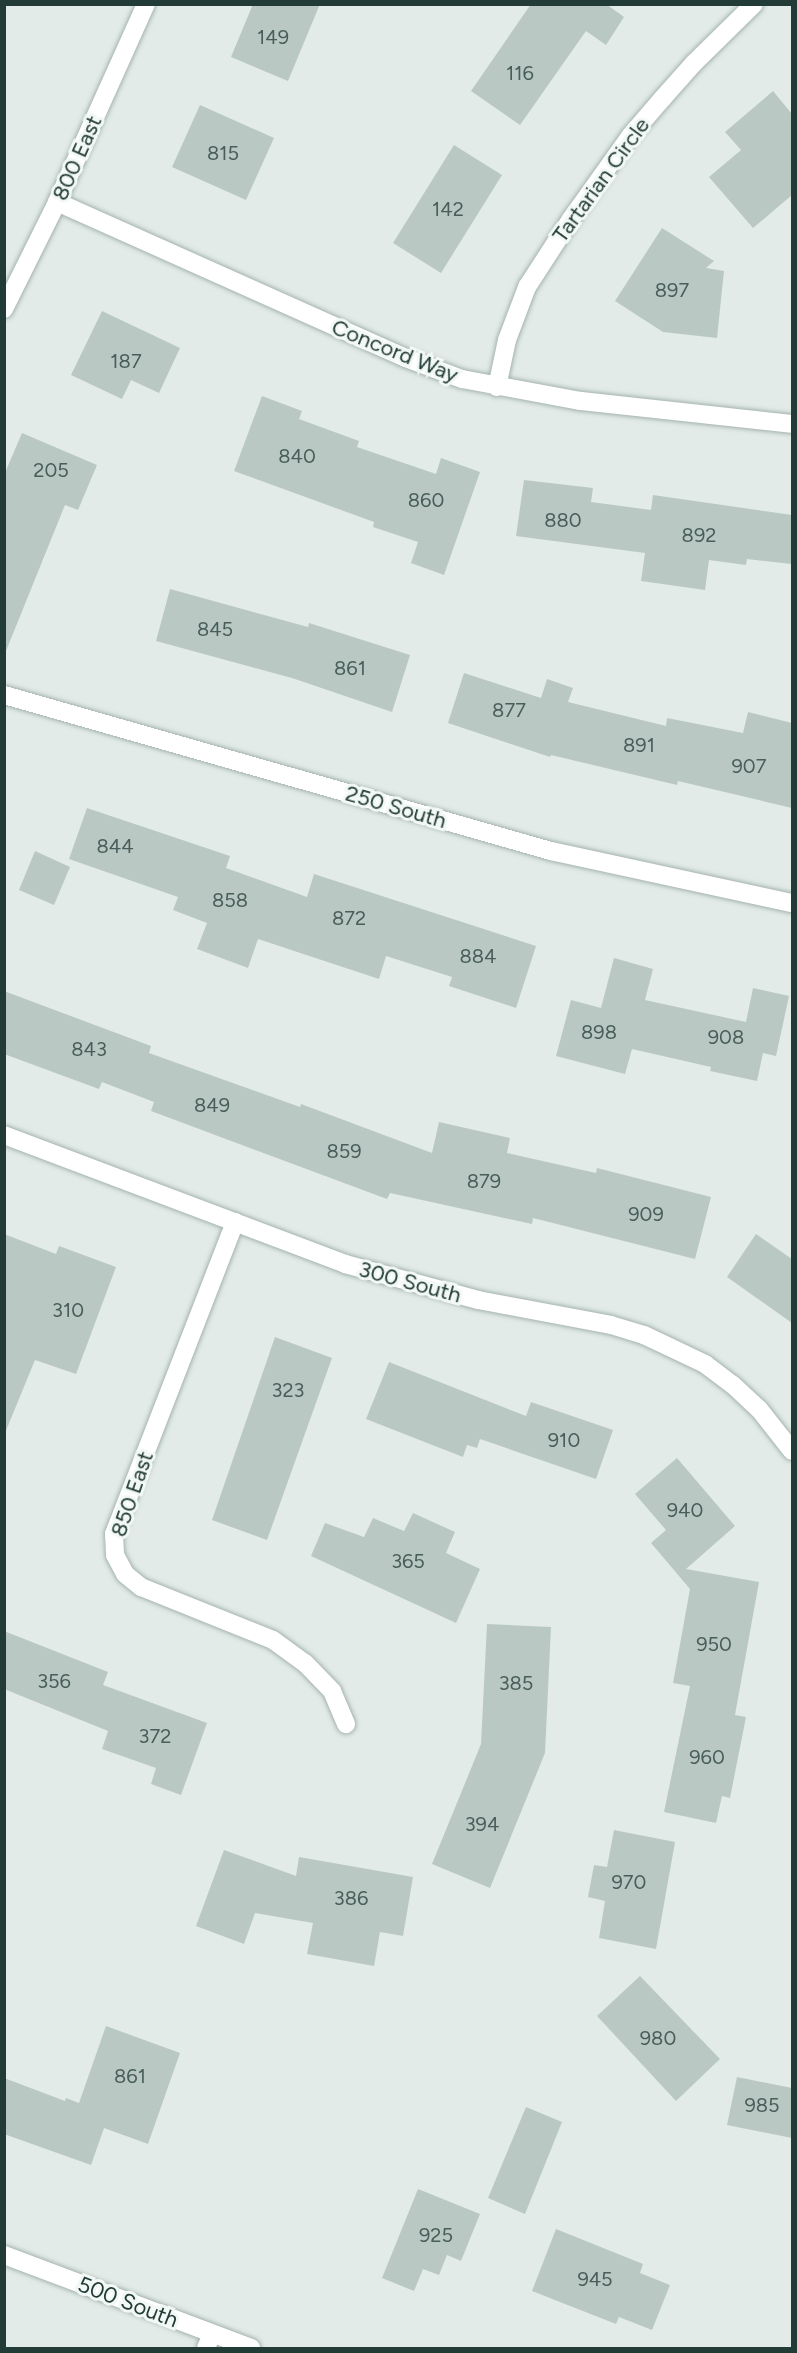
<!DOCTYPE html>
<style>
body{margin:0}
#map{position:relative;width:797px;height:2353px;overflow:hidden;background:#e2ebe7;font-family:Figtree,sans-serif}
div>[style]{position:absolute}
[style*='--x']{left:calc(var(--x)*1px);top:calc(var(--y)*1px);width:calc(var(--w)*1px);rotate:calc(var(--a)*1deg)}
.building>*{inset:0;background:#bac8c4}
.roads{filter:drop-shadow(0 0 2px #a5b3ae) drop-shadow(0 0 2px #a5b3ae)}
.street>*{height:18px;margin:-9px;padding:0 9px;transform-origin:9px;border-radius:9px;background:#fff}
.secondary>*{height:18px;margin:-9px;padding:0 9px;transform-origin:9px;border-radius:9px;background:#fff}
span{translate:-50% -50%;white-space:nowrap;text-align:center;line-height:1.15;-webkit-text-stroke:6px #f2f8f5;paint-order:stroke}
.number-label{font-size:20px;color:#495e5a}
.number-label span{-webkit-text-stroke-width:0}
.street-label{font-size:22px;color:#233b36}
.frame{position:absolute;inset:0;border:6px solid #233b36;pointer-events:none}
</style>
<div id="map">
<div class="building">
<i style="clip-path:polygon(253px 4px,320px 4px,288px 81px,231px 57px)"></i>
<i style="clip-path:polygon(531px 4px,606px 4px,624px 17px,606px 45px,586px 31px,520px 125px,471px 91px)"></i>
<i style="clip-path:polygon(773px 91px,792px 114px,792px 195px,753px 228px,709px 177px,741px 150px,725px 132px)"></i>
<i style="clip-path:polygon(200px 105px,274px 138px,246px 200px,172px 167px)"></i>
<i style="clip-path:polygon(454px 145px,502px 175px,441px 273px,393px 243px)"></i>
<i style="clip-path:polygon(662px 228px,714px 261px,706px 268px,724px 271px,717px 338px,663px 332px,615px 301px)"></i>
<i style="clip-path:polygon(102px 311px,180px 348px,159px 393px,131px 380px,122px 399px,71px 375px)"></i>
<i style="clip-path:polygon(262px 396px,302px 411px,299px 419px,359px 441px,357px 447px,436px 474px,441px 458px,480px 472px,444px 575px,411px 563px,418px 542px,373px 527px,374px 522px,234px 471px)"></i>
<i style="clip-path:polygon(22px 433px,97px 465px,78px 510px,65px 505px,6px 651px,4px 475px)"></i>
<i style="clip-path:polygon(524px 480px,593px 488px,591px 502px,651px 510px,653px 495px,792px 515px,792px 564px,747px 559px,746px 565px,709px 560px,705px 590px,641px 581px,645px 553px,516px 536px)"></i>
<i style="clip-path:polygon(170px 589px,308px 627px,309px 623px,410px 655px,392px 712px,292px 678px,156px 641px)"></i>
<i style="clip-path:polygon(464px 673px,541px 698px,547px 679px,573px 688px,568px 702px,666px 726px,667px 718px,743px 733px,748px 712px,792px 723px,792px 808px,678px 781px,677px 785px,551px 755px,550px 757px,448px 723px)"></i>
<i style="clip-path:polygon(87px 808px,230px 856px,226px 868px,307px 897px,314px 874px,536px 946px,516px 1008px,449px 986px,452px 977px,386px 956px,379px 979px,258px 939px,248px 968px,197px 949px,207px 923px,173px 910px,178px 897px,69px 859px)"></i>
<i style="clip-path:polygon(35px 851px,70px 867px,54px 905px,19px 890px)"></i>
<i style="clip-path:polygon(614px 958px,653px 969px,645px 1000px,746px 1022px,753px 988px,789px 996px,776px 1056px,763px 1053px,757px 1081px,710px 1071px,711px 1067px,632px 1049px,625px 1074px,556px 1056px,571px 1000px,601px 1008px)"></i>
<i style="clip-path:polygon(4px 991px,151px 1046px,149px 1053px,300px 1107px,301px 1104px,432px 1153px,439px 1122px,510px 1138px,507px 1153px,596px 1173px,597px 1168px,711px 1197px,695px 1259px,533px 1218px,532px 1224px,390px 1193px,387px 1199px,151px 1111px,154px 1102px,102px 1082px,99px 1089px,4px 1054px)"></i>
<i style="clip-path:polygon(4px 1234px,56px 1254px,59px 1246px,116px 1267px,76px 1374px,35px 1360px,5px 1433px)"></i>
<i style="clip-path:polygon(756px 1234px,792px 1259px,792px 1323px,727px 1277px)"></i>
<i style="clip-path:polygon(275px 1337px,332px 1358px,267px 1540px,212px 1520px)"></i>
<i style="clip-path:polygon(389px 1362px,526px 1416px,531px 1402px,613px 1430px,596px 1479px,480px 1439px,477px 1448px,467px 1445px,463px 1457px,366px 1419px)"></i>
<i style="clip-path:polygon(677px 1458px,735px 1526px,686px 1569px,759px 1582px,735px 1715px,746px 1717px,730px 1798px,722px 1796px,716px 1823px,664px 1812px,690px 1686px,673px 1683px,690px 1589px,651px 1543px,666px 1530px,635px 1494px)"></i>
<i style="clip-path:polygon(413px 1513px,455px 1532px,446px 1553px,480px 1569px,456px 1623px,311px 1556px,325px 1523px,364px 1537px,373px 1518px,404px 1531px)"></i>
<i style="clip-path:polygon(487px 1624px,551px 1627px,545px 1753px,490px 1888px,432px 1864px,481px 1744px)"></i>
<i style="clip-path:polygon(4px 1631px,108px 1672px,103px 1685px,207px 1723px,181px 1795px,151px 1784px,156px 1768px,102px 1749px,108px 1731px,4px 1689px)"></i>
<i style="clip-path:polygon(614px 1830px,675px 1842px,656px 1949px,599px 1938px,605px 1901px,588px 1897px,594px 1865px,607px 1867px)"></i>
<i style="clip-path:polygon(224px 1850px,296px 1876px,299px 1857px,413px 1877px,403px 1936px,380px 1932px,374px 1966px,307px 1954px,313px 1923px,255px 1913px,244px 1944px,196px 1926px)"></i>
<i style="clip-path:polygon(640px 1976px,720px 2059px,676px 2101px,597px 2016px)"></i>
<i style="clip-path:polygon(106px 2026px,180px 2053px,148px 2144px,104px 2128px,91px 2165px,4px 2134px,4px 2078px,65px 2101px,66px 2098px,79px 2103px)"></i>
<i style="clip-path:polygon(737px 2077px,792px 2088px,792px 2138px,727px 2125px)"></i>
<i style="clip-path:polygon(526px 2107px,562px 2122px,525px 2214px,488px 2198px)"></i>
<i style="clip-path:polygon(418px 2189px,480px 2214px,461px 2261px,447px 2255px,439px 2275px,423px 2269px,414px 2291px,382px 2278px)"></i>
<i style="clip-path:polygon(556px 2229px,643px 2264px,640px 2273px,670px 2285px,652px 2330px,619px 2317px,616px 2324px,532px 2291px)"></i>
</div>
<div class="roads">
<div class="street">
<i style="--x:57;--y:202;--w:382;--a:24.1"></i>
<i style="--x:406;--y:358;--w:60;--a:20.6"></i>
<i style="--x:462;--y:379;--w:121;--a:10.5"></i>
<i style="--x:581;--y:401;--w:212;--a:6.2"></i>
<i style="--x:4;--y:309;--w:119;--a:-63.6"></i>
<i style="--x:57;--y:202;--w:217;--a:-65.8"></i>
<i style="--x:497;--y:387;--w:48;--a:-78"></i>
<i style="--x:507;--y:340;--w:57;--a:-69.3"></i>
<i style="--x:527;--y:287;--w:81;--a:-57.1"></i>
<i style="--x:571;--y:219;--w:103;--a:-54.5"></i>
<i style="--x:631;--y:135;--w:48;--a:-49.3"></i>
<i style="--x:662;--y:99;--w:48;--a:-48.4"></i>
<i style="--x:694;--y:63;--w:84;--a:-44.5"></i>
<i style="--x:4;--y:695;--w:569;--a:15.92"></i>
<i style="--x:551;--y:851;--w:247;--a:12.2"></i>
<i style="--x:4;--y:1135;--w:365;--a:20.7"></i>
<i style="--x:345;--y:1264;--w:138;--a:15.1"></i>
<i style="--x:478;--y:1300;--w:135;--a:10.6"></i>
<i style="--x:611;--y:1325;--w:34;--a:17"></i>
<i style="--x:644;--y:1335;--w:68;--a:25.4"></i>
<i style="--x:705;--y:1364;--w:35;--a:37"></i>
<i style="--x:733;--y:1385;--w:35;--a:43"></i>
<i style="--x:759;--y:1409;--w:53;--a:51.8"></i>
<i style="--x:235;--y:1222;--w:335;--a:111.2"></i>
<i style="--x:114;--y:1534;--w:21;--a:87"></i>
<i style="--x:115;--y:1555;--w:21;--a:62"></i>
<i style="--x:125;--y:1574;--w:21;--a:39"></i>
<i style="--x:141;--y:1587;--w:142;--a:21.9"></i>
<i style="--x:273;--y:1640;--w:39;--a:36"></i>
<i style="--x:305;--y:1663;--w:39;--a:46"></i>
<i style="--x:332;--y:1691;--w:36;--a:67"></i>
<i style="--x:206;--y:2348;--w:15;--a:-67"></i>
</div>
<div class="secondary">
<i style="--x:4;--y:2255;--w:264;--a:20.6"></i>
</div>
</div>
<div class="number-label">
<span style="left:273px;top:37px">149</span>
<span style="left:520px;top:73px">116</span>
<span style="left:223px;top:153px">815</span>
<span style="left:448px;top:209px">142</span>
<span style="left:672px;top:290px">897</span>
<span style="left:126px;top:361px">187</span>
<span style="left:297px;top:456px">840</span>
<span style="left:51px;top:470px">205</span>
<span style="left:426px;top:500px">860</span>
<span style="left:563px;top:520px">880</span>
<span style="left:699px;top:535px">892</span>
<span style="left:215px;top:629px">845</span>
<span style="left:350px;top:668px">861</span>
<span style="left:509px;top:710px">877</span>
<span style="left:639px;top:745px">891</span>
<span style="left:749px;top:766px">907</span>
<span style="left:115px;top:846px">844</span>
<span style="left:230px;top:900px">858</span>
<span style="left:349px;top:918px">872</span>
<span style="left:478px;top:956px">884</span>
<span style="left:599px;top:1032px">898</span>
<span style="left:726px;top:1037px">908</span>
<span style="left:89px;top:1049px">843</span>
<span style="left:212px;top:1105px">849</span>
<span style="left:344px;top:1151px">859</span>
<span style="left:484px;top:1181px">879</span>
<span style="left:646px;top:1214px">909</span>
<span style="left:68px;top:1310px">310</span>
<span style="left:288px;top:1390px">323</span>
<span style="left:564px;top:1440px">910</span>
<span style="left:685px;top:1510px">940</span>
<span style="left:408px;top:1561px">365</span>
<span style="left:714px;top:1644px">950</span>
<span style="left:54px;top:1681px">356</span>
<span style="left:516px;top:1683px">385</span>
<span style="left:155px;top:1736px">372</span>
<span style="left:707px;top:1757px">960</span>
<span style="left:482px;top:1824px">394</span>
<span style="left:629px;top:1882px">970</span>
<span style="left:351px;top:1898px">386</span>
<span style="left:658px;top:2038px">980</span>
<span style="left:130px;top:2076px">861</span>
<span style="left:762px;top:2105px">985</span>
<span style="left:436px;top:2235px">925</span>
<span style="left:595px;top:2279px">945</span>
</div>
<div class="street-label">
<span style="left:77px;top:158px;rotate:-66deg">800 East</span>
<span style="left:601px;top:180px;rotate:-54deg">Tartarian Circle</span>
<span style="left:395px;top:351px;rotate:22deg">Concord Way</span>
<span style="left:396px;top:807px;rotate:16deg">250 South</span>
<span style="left:410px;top:1282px;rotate:15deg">300 South</span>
<span style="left:132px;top:1494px;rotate:-71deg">850 East</span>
<span style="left:128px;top:2302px;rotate:21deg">500 South</span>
</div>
<div class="frame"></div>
</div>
